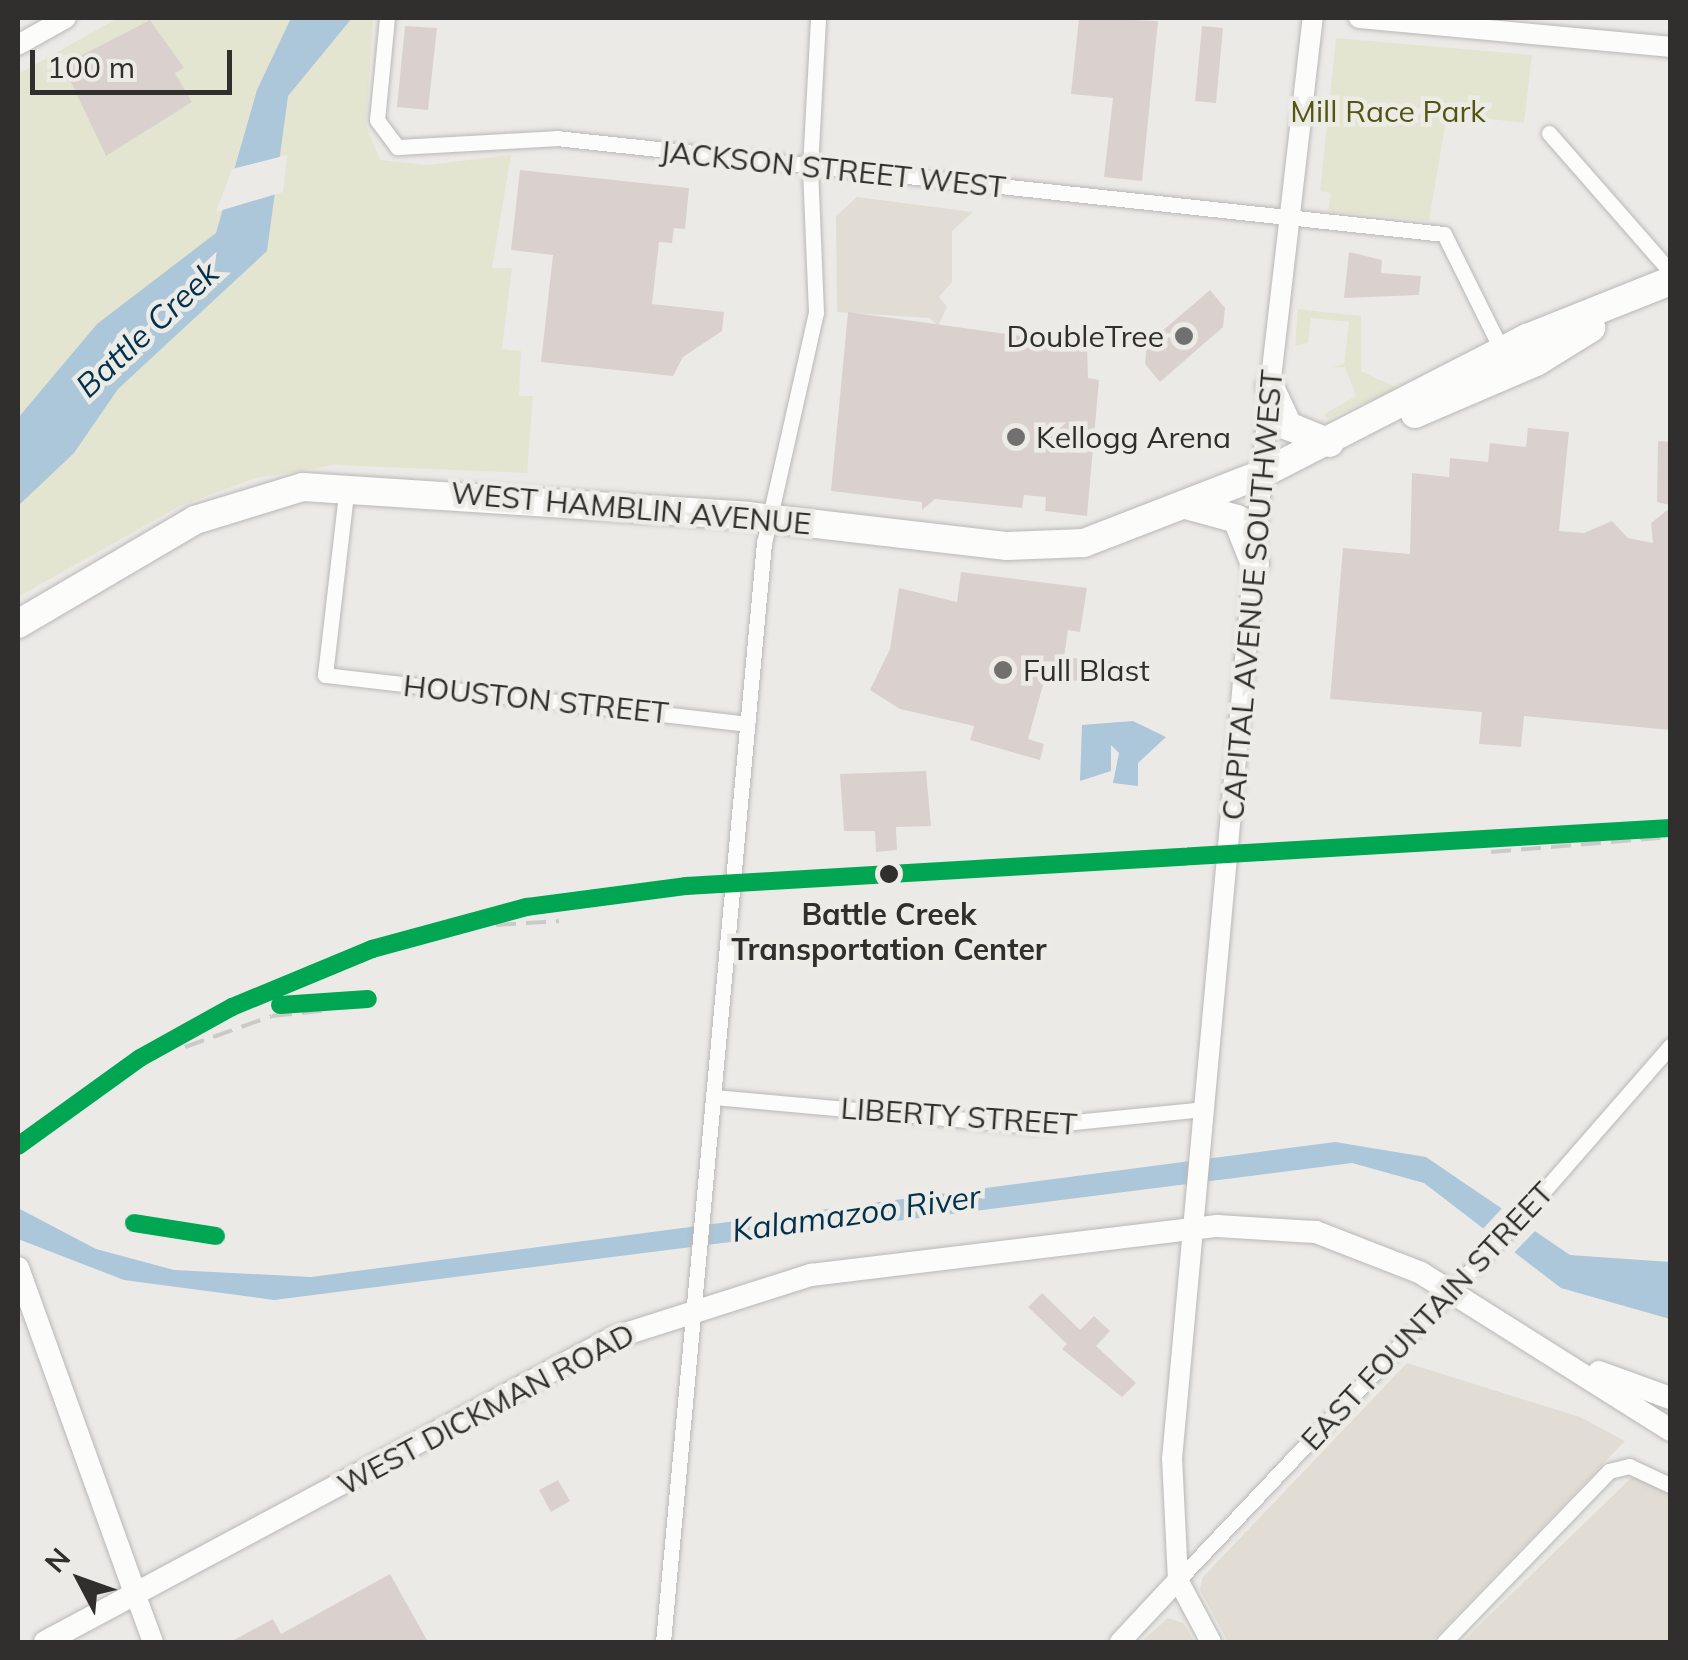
<!DOCTYPE html>
<style>
body{margin:0}
#map{position:relative;width:1688px;height:1660px;overflow:hidden;background:#eceae7;font-family:Mulish,sans-serif}
div>[style]{position:absolute}
[style*='--x']{left:calc(var(--x)*1px);top:calc(var(--y)*1px);width:calc(var(--w)*1px);rotate:calc(var(--a)*1deg)}
.built>*{inset:0;background:#e1ddd5}
.green>*{inset:0;background:#e4e5d1}
.water>*{inset:0;background:#acc6da}
.pier>*{inset:0;background:#eceae7}
.building>*{inset:0;background:#dad1ce}
.roads{filter:drop-shadow(0 0 2px #b9b8b6) drop-shadow(0 0 2px #b9b8b6)}
.street>*{height:15px;margin:-7.5px;padding:0 7.5px;transform-origin:7.5px;border-radius:7.5px;background:#fcfcfb}
.secondary>*{height:20px;margin:-10px;padding:0 10px;transform-origin:10px;border-radius:10px;background:#fcfcfb}
.primary>*{height:22px;margin:-11px;padding:0 11px;transform-origin:11px;border-radius:11px;background:#fcfcfb}
.highway>*{height:28px;margin:-14px;padding:0 14px;transform-origin:14px;border-radius:14px;background:#fcfcfb}
.rail>*{height:4px;margin-top:-2px;transform-origin:0;background:repeating-linear-gradient(90deg,#cacac9 0 20px,transparent 0 30px)}
.rail-1>*{height:18px;margin:-9px;padding:0 9px;transform-origin:9px;border-radius:9px;background:#00a651}
.dots>*{width:28px;height:28px;translate:-50% -50%;box-sizing:border-box;border:5px solid #edebe6;border-radius:50%}
span{translate:-50% -50%;white-space:nowrap;text-align:center;line-height:1.15;-webkit-text-stroke:9px #edebe6;paint-order:stroke}
.park-label{font-size:30px;color:#525610}
.street-label{font-size:30px;color:#302f2d}
.poi-label{font-size:30px;color:#302f2d}
.right{translate:-100% -50%;text-align:right}
.left{translate:0 -50%;text-align:left}
.stop-label{font-size:30px;color:#302f2d;font-weight:700}
.water-label{font-size:32px;color:#00314e;font-style:italic}
.frame{position:absolute;inset:0;border:20px solid #302f2d;pointer-events:none}
.north{position:absolute;left:30px;top:1530px;width:100px;height:100px;-webkit-text-stroke:8px #edebe6;paint-order:stroke;rotate:311deg;font-size:28px;font-weight:700;line-height:40px;text-align:center;color:#302f2d}
.north::after{content:'';display:block;margin:auto;width:35px;height:45px;background:#302f2d;clip-path:polygon(50% 0,100% 100%,50% 72%,0 100%)}
.scale{position:absolute;left:30px;top:50px;width:202px;height:45px;box-sizing:border-box;border:5px solid #302f2d;border-top:0;padding-left:12px;font-size:30px;line-height:35px;white-space:nowrap;color:#302f2d;-webkit-text-stroke:8px #edebe6;paint-order:stroke}
</style>
<div id="map">
<div class="built">
<i style="clip-path:polygon(857px 197px,973px 212px,952px 231px,952px 282px,939px 297px,947px 307px,938px 326px,930px 318px,837px 312px,836px 216px)"></i>
<i style="clip-path:polygon(1407px 1363px,1580px 1417px,1625px 1441px,1431px 1642px,1228px 1642px,1200px 1590px,1202px 1578px)"></i>
<i style="clip-path:polygon(1634px 1475px,1670px 1494px,1670px 1642px,1462px 1642px)"></i>
<i style="clip-path:polygon(1168px 1618px,1183px 1623px,1195px 1642px,1141px 1642px)"></i>
</div>
<div class="green">
<i style="clip-path:polygon(118px 18px,373px 18px,366px 125px,380px 160px,427px 165px,511px 155px,492px 268px,512px 268px,502px 349px,521px 351px,519px 396px,533px 396px,527px 473px,334px 465px,256px 478px,180px 506px,18px 597px,18px 74px)"></i>
<i style="clip-path:polygon(1336px 38px,1532px 55px,1524px 123px,1447px 114px,1429px 221px,1328px 211px,1331px 193px,1320px 191px)"></i>
<i style="clip-path:polygon(1298px 309px,1361px 316px,1361px 371px,1398px 388px,1327px 419px,1324px 414px,1356px 396px,1345px 367px,1332px 367px,1344px 364px,1349px 322px,1311px 318px,1308px 343px,1295px 346px)"></i>
</div>
<div class="water">
<i style="clip-path:polygon(291px 18px,352px 18px,288px 96px,267px 251px,118px 389px,74px 453px,18px 506px,18px 418px,97px 324px,216px 233px,257px 90px)"></i>
<i style="clip-path:polygon(1133px 721px,1166px 737px,1138px 763px,1138px 786px,1113px 783px,1119px 753px,1111px 745px,1111px 771px,1080px 781px,1082px 725px)"></i>
<i style="clip-path:polygon(1335px 1142px,1426px 1157px,1570px 1255px,1670px 1262px,1670px 1319px,1561px 1288px,1424px 1183px,1352px 1163px,274px 1300px,124px 1280px,18px 1239px,18px 1208px,96px 1249px,174px 1270px,311px 1277px)"></i>
</div>
<div class="pier">
<i style="clip-path:polygon(287px 155px,283px 192px,216px 212px,232px 169px)"></i>
<i style="clip-path:polygon(1506px 1204px,1535px 1231px,1508px 1259px,1479px 1233px)"></i>
</div>
<div class="building">
<i style="clip-path:polygon(1079px 18px,1158px 21px,1142px 181px,1104px 177px,1113px 98px,1071px 94px)"></i>
<i style="clip-path:polygon(150px 20px,184px 68px,175px 73px,192px 102px,106px 156px,63px 65px)"></i>
<i style="clip-path:polygon(405px 26px,437px 28px,428px 110px,397px 107px)"></i>
<i style="clip-path:polygon(1202px 26px,1223px 28px,1216px 103px,1195px 101px)"></i>
<i style="clip-path:polygon(520px 170px,689px 188px,685px 229px,674px 228px,672px 243px,659px 242px,652px 304px,724px 312px,722px 331px,683px 357px,673px 376px,541px 362px,553px 255px,511px 250px)"></i>
<i style="clip-path:polygon(1349px 252px,1382px 260px,1381px 273px,1421px 276px,1419px 295px,1344px 298px)"></i>
<i style="clip-path:polygon(1210px 290px,1225px 308px,1223px 327px,1160px 382px,1145px 364px,1147px 344px)"></i>
<i style="clip-path:polygon(848px 312px,1087px 345px,1088px 378px,1099px 380px,1087px 516px,1045px 511px,1046px 497px,1024px 495px,1022px 508px,935px 499px,922px 510px,922px 502px,831px 491px)"></i>
<i style="clip-path:polygon(1528px 428px,1569px 432px,1559px 531px,1584px 533px,1612px 521px,1628px 538px,1653px 543px,1651px 523px,1670px 508px,1670px 730px,1524px 716px,1521px 747px,1479px 744px,1482px 712px,1330px 699px,1343px 548px,1410px 554px,1412px 473px,1449px 477px,1450px 458px,1488px 462px,1490px 443px,1526px 447px)"></i>
<i style="clip-path:polygon(1658px 441px,1670px 442px,1670px 505px,1657px 502px)"></i>
<i style="clip-path:polygon(961px 572px,1087px 588px,1080px 632px,1068px 630px,1064px 657px,1126px 663px,1123px 685px,1045px 678px,1028px 739px,1044px 744px,1040px 760px,970px 740px,974px 726px,900px 709px,870px 690px,890px 649px,899px 588px,957px 602px)"></i>
<i style="clip-path:polygon(926px 771px,931px 826px,896px 827px,897px 850px,876px 852px,875px 831px,844px 831px,840px 774px)"></i>
<i style="clip-path:polygon(1042px 1293px,1080px 1330px,1094px 1316px,1110px 1331px,1096px 1346px,1136px 1383px,1122px 1397px,1062px 1349px,1067px 1344px,1028px 1307px)"></i>
<i style="clip-path:polygon(558px 1480px,570px 1501px,551px 1512px,539px 1490px)"></i>
<i style="clip-path:polygon(390px 1574px,428px 1642px,230px 1642px,273px 1619px,281px 1634px)"></i>
</div>
<div class="roads">
<div class="street">
<i style="--x:387;--y:18;--w:102;--a:95.6"></i>
<i style="--x:377;--y:120;--w:34;--a:53"></i>
<i style="--x:397;--y:147;--w:159;--a:-3.2"></i>
<i style="--x:556;--y:138;--w:893;--a:6.17"></i>
<i style="--x:1444;--y:234;--w:135;--a:63.6"></i>
<i style="--x:1549;--y:133;--w:184;--a:48.8"></i>
<i style="--x:347;--y:485;--w:191;--a:96.6"></i>
<i style="--x:325;--y:675;--w:425;--a:6.6"></i>
<i style="--x:714;--y:1097;--w:321;--a:5.2"></i>
<i style="--x:1034;--y:1126;--w:170;--a:-5.7"></i>
<i style="--x:1178;--y:1580;--w:499;--a:-46.6"></i>
<i style="--x:1521;--y:1217;--w:227;--a:-48.9"></i>
<i style="--x:663;--y:1642;--w:1104;--a:-84.75"></i>
<i style="--x:764;--y:543;--w:237;--a:-77.3"></i>
<i style="--x:816;--y:312;--w:145;--a:-92.4"></i>
<i style="--x:810;--y:167;--w:149;--a:-86.9"></i>
<i style="--x:1444;--y:1642;--w:238;--a:-46"></i>
<i style="--x:1609;--y:1471;--w:21;--a:-14"></i>
<i style="--x:1629;--y:1466;--w:45;--a:24.9"></i>
</div>
<div class="secondary">
<i style="--x:1359;--y:18;--w:312;--a:5.3"></i>
<i style="--x:18;--y:45;--w:55;--a:-29.4"></i>
<i style="--x:136;--y:1596;--w:49;--a:69.7"></i>
<i style="--x:1120;--y:1642;--w:85;--a:-46.9"></i>
<i style="--x:1211;--y:1642;--w:70;--a:-118"></i>
<i style="--x:1178;--y:1580;--w:121;--a:-92.8"></i>
<i style="--x:1172;--y:1459;--w:1076;--a:-84.78"></i>
<i style="--x:1270;--y:387;--w:371;--a:-83.4"></i>
</div>
<div class="primary">
<i style="--x:18;--y:1268;--w:349;--a:70.2"></i>
<i style="--x:1599;--y:1372;--w:76;--a:20.1"></i>
<i style="--x:45;--y:1642;--w:644;--a:-28.16"></i>
<i style="--x:613;--y:1338;--w:208;--a:-17.7"></i>
<i style="--x:811;--y:1275;--w:409;--a:-6.9"></i>
<i style="--x:1217;--y:1226;--w:99;--a:3.5"></i>
<i style="--x:1316;--y:1232;--w:113;--a:21.3"></i>
<i style="--x:1421;--y:1273;--w:294;--a:32.2"></i>
</div>
<div class="highway">
<i style="--x:1270;--y:387;--w:43;--a:65.2"></i>
<i style="--x:1288;--y:426;--w:45;--a:22"></i>
<i style="--x:1415;--y:414;--w:132;--a:-23.3"></i>
<i style="--x:1536;--y:362;--w:65;--a:-31.7"></i>
<i style="--x:1186;--y:505;--w:53;--a:15.4"></i>
<i style="--x:1237;--y:519;--w:48;--a:68.2"></i>
<i style="--x:18;--y:624;--w:205;--a:-30.4"></i>
<i style="--x:195;--y:520;--w:113;--a:-17"></i>
<i style="--x:303;--y:487;--w:445;--a:3.7"></i>
<i style="--x:747;--y:516;--w:262;--a:6.6"></i>
<i style="--x:1007;--y:546;--w:77;--a:-2.2"></i>
<i style="--x:1084;--y:543;--w:191;--a:-21.2"></i>
<i style="--x:1262;--y:474;--w:298;--a:-27.2"></i>
<i style="--x:1527;--y:338;--w:154;--a:-21.7"></i>
</div>
</div>
<div class="rail">
<i style="--x:1491;--y:852;--w:180;--a:-4.8"></i>
<i style="--x:496;--y:925;--w:63;--a:-3.6"></i>
<i style="--x:310;--y:998;--w:58;--a:1"></i>
<i style="--x:185;--y:1047;--w:92;--a:-19.6"></i>
<i style="--x:272;--y:1016;--w:57;--a:-6"></i>
<i style="--x:18;--y:1146;--w:150;--a:-35.8"></i>
<i style="--x:140;--y:1058;--w:105;--a:-29"></i>
<i style="--x:232;--y:1007;--w:152;--a:-22.5"></i>
<i style="--x:372;--y:949;--w:161;--a:-15.2"></i>
<i style="--x:527;--y:907;--w:160;--a:-7.5"></i>
<i style="--x:686;--y:886;--w:802;--a:-3.36"></i>
<i style="--x:134;--y:1223;--w:83;--a:9"></i>
</div>
<div class="rail-1">
<i style="--x:280;--y:1005;--w:88;--a:-3.9"></i>
<i style="--x:18;--y:1146;--w:150;--a:-35.8"></i>
<i style="--x:140;--y:1058;--w:105;--a:-29"></i>
<i style="--x:232;--y:1007;--w:152;--a:-22.5"></i>
<i style="--x:372;--y:949;--w:161;--a:-15.2"></i>
<i style="--x:527;--y:907;--w:160;--a:-7.5"></i>
<i style="--x:686;--y:886;--w:986;--a:-3.37"></i>
<i style="--x:134;--y:1223;--w:83;--a:9"></i>
</div>
<div class="dots">
<i style="left:1184px;top:336px;background:#72706e"></i>
<i style="left:1016px;top:437px;background:#72706e"></i>
<i style="left:1003px;top:670px;background:#72706e"></i>
<i style="left:889px;top:874px;background:#302f2d"></i>
</div>
<div class="park-label">
<span style="left:1388px;top:111px">Mill Race Park</span>
</div>
<div class="street-label">
<span style="left:833px;top:169px;rotate:6deg">JACKSON STREET WEST</span>
<span style="left:631px;top:508px;rotate:5deg">WEST HAMBLIN AVENUE</span>
<span style="left:1252px;top:595px;rotate:-85deg">CAPITAL AVENUE SOUTHWEST</span>
<span style="left:536px;top:699px;rotate:6deg">HOUSTON STREET</span>
<span style="left:959px;top:1116px;rotate:4deg">LIBERTY STREET</span>
<span style="left:1427px;top:1316px;rotate:-47deg">EAST FOUNTAIN STREET</span>
<span style="left:486px;top:1409px;rotate:-28deg">WEST DICKMAN ROAD</span>
</div>
<div class="poi-label">
<span class="right" style="left:1164px;top:336px">DoubleTree</span>
<span class="left" style="left:1036px;top:437px">Kellogg Arena</span>
<span class="left" style="left:1023px;top:670px">Full Blast</span>
</div>
<div class="stop-label">
<span style="left:889px;top:931px">Battle Creek<br>Transportation Center</span>
</div>
<div class="water-label">
<span style="left:147px;top:329px;rotate:-43deg">Battle Creek</span>
<span style="left:856px;top:1213px;rotate:-8deg">Kalamazoo River</span>
</div>
<div class="frame"></div>
<div class="north">N</div>
<div class="scale">100 m</div>
</div>
